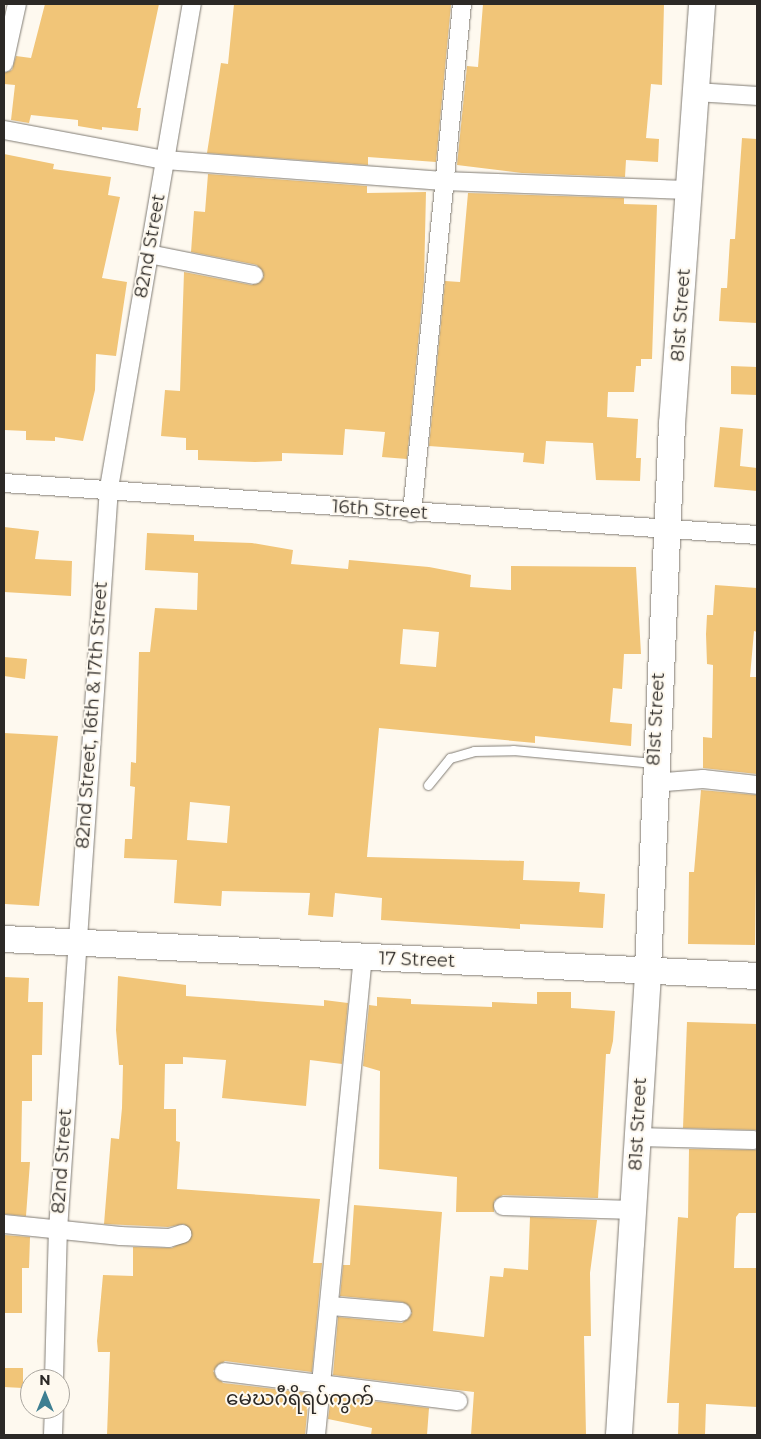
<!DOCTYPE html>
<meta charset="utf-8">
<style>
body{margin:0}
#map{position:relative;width:761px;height:1439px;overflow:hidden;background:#fef9ef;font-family:Montserrat,"Noto Sans Myanmar",sans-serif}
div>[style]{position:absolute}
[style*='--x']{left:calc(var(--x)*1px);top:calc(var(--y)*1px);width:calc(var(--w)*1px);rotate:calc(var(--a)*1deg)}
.building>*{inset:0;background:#f1c578}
.roads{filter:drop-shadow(0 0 1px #817c74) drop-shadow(0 0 1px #817c74)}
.lane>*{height:9px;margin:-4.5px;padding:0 4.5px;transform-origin:4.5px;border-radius:4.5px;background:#fff}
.street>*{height:18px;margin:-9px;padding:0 9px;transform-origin:9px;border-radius:9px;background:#fff}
.secondary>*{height:26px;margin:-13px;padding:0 13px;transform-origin:13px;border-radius:13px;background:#fff}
span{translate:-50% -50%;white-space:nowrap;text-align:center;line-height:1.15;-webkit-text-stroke:4px #fef9ef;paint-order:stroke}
.street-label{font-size:18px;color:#2c2926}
.quarter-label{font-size:20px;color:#2c2926}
.frame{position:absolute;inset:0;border:5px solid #2c2926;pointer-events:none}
.north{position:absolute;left:20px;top:1369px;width:50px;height:50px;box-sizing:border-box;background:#fef9ef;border:1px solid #aaa69f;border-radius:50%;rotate:0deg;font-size:14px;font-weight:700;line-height:20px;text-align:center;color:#2c2926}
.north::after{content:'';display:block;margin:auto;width:18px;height:22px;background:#3e7f92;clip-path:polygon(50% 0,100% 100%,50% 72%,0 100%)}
</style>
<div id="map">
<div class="building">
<i style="clip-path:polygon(45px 4px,159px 4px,137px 108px,141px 108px,138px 131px,102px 127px,102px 130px,78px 126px,78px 120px,31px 115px,29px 123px,11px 120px,15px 85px,4px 84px,4px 73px,12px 70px,16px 56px,31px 58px)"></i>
<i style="clip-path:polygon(234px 4px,451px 5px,436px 162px,368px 157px,368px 165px,207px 153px,221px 63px,228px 64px)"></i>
<i style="clip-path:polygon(483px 4px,664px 4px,662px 85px,651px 84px,646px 138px,659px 139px,658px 162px,626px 160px,625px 177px,522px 173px,457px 165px,467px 66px,478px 67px)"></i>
<i style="clip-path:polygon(742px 138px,757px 139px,757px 323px,719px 321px,721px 288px,727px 288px,730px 239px,735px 239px)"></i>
<i style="clip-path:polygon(4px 154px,54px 164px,53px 169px,111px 177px,108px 195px,120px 197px,102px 278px,127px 282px,116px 356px,96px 354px,95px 390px,83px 441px,55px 437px,55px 441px,26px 440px,26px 431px,4px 430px)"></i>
<i style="clip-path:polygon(208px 174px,367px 186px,367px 193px,426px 192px,424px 281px,407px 459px,382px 457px,385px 432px,345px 429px,343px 455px,282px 453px,282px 461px,255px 462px,198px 460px,198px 450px,186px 450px,186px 438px,161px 436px,165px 390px,180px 391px,184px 272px,252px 285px,264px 277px,257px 265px,191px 252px,194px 211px,205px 212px)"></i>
<i style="clip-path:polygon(468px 193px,624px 198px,624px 204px,657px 205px,652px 359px,641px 359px,641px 366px,636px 366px,634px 392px,608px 392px,607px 417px,638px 419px,636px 458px,641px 458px,640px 481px,596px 480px,593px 443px,546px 441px,544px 464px,523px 462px,524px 453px,429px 446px,445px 281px,460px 282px)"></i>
<i style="clip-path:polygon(731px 366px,757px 367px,757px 395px,731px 394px)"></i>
<i style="clip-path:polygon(720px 427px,743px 429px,740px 466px,757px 468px,757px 491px,714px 487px)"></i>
<i style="clip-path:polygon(4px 527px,39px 531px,35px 559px,72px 561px,71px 596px,4px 592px)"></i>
<i style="clip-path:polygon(evenodd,147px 533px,194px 535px,194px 541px,252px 543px,293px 550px,291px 564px,348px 569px,349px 560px,429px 567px,471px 575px,470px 587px,511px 590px,511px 566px,636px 567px,641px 654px,624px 654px,622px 689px,613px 688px,610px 722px,632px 724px,631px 746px,535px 736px,535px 743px,379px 728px,367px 857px,524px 861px,523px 880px,580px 882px,579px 892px,605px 894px,603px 928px,520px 924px,520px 929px,381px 920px,382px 898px,335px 893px,333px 917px,308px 915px,310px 893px,222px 891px,221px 906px,174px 903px,177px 860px,124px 858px,125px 839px,132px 839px,135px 787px,130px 786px,131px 762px,136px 763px,139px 652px,150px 652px,155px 608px,197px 610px,198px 573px,145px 570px,147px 533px,403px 629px,439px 632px,436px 667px,400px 664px,403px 629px,147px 533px,190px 802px,230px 806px,227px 843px,187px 840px,190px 802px)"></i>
<i style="clip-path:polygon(715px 585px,757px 588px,757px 632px,754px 631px,750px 677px,757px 677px,757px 774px,703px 768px,703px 737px,712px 738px,713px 665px,707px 664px,706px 634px,707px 615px,713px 615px)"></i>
<i style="clip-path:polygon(4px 657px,27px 659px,25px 679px,4px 676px)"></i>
<i style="clip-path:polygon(4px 733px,58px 736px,39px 906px,5px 904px)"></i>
<i style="clip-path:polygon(701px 790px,757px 795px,755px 945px,688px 944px,689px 872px,694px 872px)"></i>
<i style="clip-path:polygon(118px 976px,186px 985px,186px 996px,324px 1006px,324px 1000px,348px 1003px,342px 1064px,310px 1060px,306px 1106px,222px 1098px,226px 1060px,183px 1057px,183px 1064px,165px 1064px,164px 1109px,176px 1109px,176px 1141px,180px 1142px,177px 1189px,320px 1199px,313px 1263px,322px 1263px,312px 1372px,225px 1361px,213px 1371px,223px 1383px,309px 1393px,305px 1435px,107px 1435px,110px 1352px,98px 1352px,97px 1341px,103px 1275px,133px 1276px,133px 1247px,172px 1248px,192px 1236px,184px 1224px,168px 1227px,104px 1224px,111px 1138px,119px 1139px,122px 1108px,123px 1065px,119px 1065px,116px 1030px)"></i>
<i style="clip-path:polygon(4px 977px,29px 978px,28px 1002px,43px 1002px,42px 1055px,32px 1055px,32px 1101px,22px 1101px,21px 1162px,30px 1162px,26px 1216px,4px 1214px)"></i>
<i style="clip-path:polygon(537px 992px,571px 992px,571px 1008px,615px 1011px,613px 1041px,610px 1054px,606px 1054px,598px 1198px,503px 1195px,494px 1201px,494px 1212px,456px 1212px,457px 1177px,379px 1169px,380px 1071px,363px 1066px,369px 1005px,377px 1006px,377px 997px,411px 999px,411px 1004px,492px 1007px,492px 1002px,537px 1004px)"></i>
<i style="clip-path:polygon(687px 1022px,757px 1024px,757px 1130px,683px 1128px)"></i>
<i style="clip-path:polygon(689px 1149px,757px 1150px,757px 1213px,739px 1213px,736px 1217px,734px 1268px,757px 1268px,757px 1407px,706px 1404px,705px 1435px,678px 1435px,679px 1403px,667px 1403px,678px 1217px,688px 1218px)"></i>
<i style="clip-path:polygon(354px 1205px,442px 1212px,433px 1331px,484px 1337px,490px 1276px,503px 1277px,504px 1268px,528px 1270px,530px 1217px,597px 1220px,590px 1273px,591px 1336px,584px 1336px,586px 1435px,471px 1435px,474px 1392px,333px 1375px,338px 1317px,402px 1323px,412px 1313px,403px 1302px,340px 1296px,343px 1265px,350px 1265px)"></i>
<i style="clip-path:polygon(4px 1235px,30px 1237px,29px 1268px,22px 1268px,22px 1313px,4px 1313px)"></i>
<i style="clip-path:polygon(4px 1368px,23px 1368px,23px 1388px,4px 1387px)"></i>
<i style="clip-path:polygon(331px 1396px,429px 1408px,427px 1435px,371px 1435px,372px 1428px,328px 1419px)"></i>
</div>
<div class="roads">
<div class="lane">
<i style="--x:428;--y:785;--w:35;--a:-51"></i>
<i style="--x:450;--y:758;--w:25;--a:-16"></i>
<i style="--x:474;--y:751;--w:39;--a:-1"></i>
<i style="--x:513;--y:750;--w:141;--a:5.3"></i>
</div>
<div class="street">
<i style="--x:4;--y:63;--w:60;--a:-77.6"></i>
<i style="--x:697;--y:92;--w:60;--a:3.8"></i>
<i style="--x:4;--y:130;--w:164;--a:10.6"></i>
<i style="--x:165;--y:160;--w:279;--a:4.3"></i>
<i style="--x:443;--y:181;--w:247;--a:2.1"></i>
<i style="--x:149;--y:254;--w:107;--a:11.3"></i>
<i style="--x:4;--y:483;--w:755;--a:3.95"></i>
<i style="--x:412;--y:513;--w:511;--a:-84.39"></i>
<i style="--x:653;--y:783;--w:50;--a:-4.6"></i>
<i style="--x:703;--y:779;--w:54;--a:6.3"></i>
<i style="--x:637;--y:1137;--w:117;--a:1.5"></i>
<i style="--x:503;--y:1206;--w:130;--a:1.8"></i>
<i style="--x:4;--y:1224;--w:117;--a:5.9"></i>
<i style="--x:120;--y:1236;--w:49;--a:2.3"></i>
<i style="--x:169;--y:1238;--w:14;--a:-17"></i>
<i style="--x:331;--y:1306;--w:71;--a:4.8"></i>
<i style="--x:224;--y:1372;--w:236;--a:7.1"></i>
<i style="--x:54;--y:1379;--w:149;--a:-88.5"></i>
<i style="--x:58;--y:1230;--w:744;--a:-86.07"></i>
<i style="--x:109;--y:488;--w:491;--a:-80.3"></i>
<i style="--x:53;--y:1435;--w:26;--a:-88"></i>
<i style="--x:316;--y:1435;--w:479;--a:-84.4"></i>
</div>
<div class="secondary">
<i style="--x:4;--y:939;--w:754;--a:2.81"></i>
<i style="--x:619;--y:1435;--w:468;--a:-86.4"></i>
<i style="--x:648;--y:968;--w:545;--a:-87.47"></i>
<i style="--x:672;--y:424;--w:421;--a:-85.9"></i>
</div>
</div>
<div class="street-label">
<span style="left:150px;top:246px;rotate:-80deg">82nd Street</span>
<span style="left:681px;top:315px;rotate:-86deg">81st Street</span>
<span style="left:380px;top:510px;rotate:4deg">16th Street</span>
<span style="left:92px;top:715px;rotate:-86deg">82nd Street, 16th &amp; 17th Street</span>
<span style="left:656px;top:719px;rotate:-87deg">81st Street</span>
<span style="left:417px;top:960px;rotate:2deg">17 Street</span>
<span style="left:638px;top:1124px;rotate:-87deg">81st Street</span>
<span style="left:62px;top:1161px;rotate:-86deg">82nd Street</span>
</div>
<div class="quarter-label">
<span style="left:300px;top:1398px">မေဃဂီရိရပ်ကွက်</span>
</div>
<div class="frame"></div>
<div class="north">N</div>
</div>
